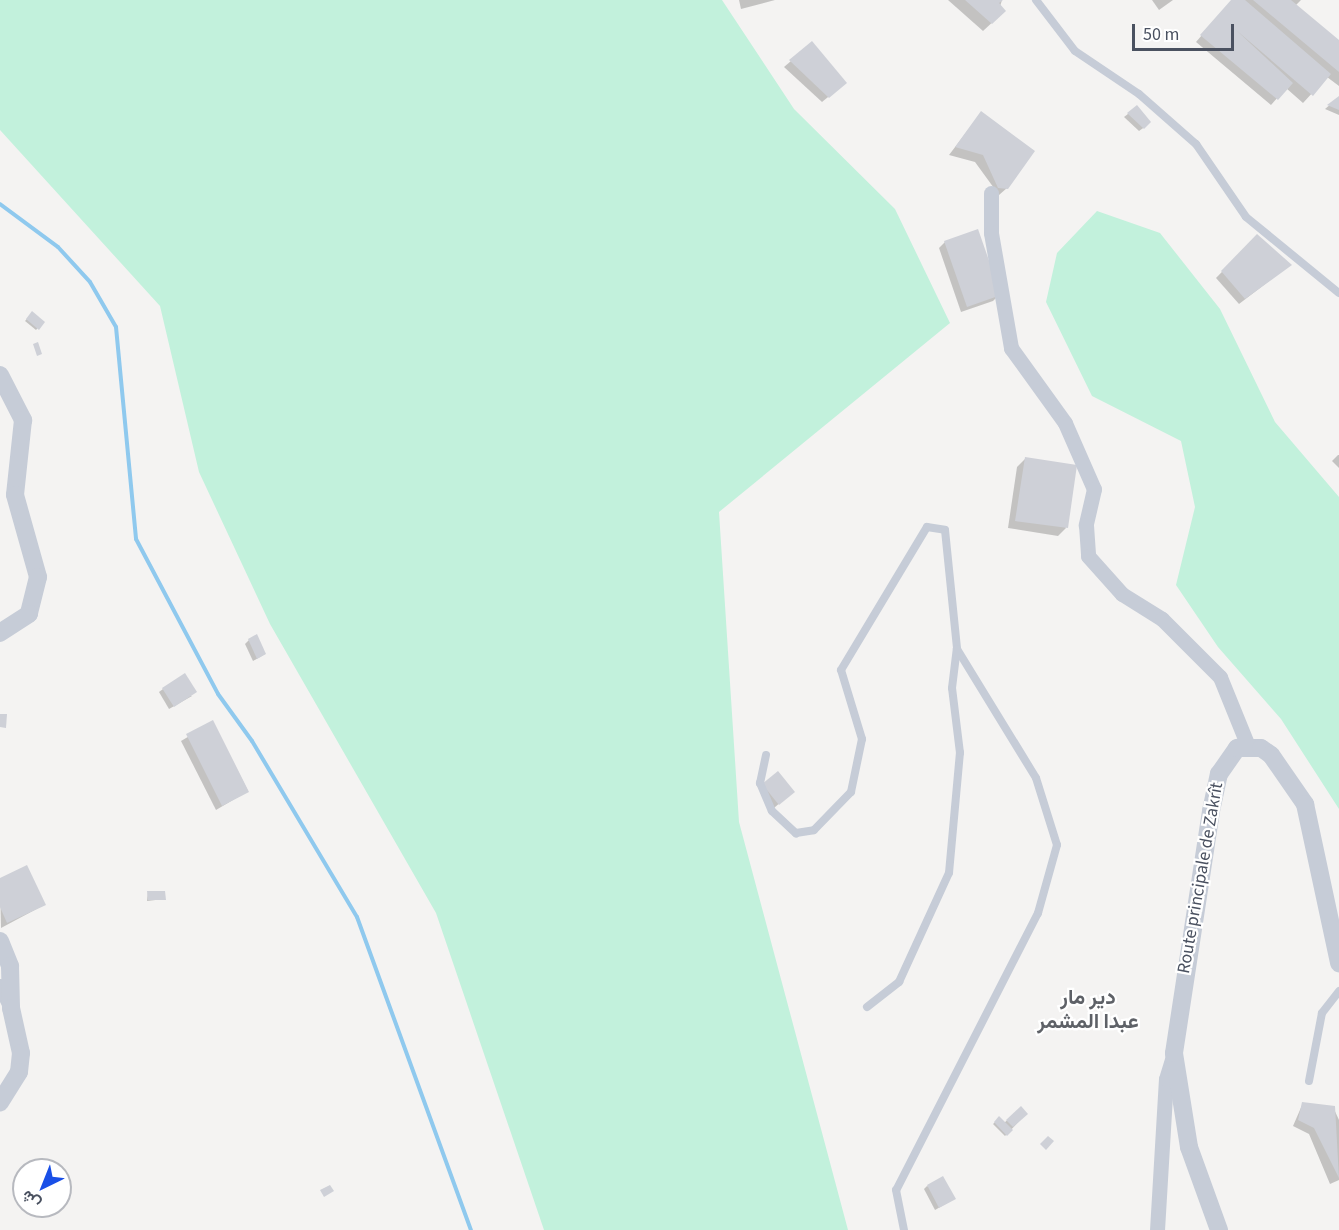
<!DOCTYPE html>
<meta charset="utf-8">
<style>
body{margin:0}
#map{position:relative;width:1339px;height:1230px;overflow:hidden;background:#f4f3f2;font-family:"Source Sans 3",Vazirmatn,sans-serif}
div>[style]{position:absolute}
[style*='--x']{left:calc(var(--x)*1px);top:calc(var(--y)*1px);width:calc(var(--w)*1px);rotate:calc(var(--a)*1deg)}
.green>*{inset:0;background:#c2f1dc}
.shadow>*{inset:0;background:#0003}
.stream>*{height:4px;margin:-2px;padding:0 2px;transform-origin:2px;border-radius:2px;background:#8fc9ee}
.building>*{inset:0;background:#ced0d7}
.service>*{height:8px;margin:-4px;padding:0 4px;transform-origin:4px;border-radius:4px;background:#c6ccd7}
.minor>*{height:15px;margin:-7.5px;padding:0 7.5px;transform-origin:7.5px;border-radius:7.5px;background:#c6ccd7}
.tertiary>*{height:18px;margin:-9px;padding:0 9px;transform-origin:9px;border-radius:9px;background:#c6ccd7}
span{translate:-50% -50%;white-space:nowrap;text-align:center;line-height:1.15;-webkit-text-stroke:4.5px #fff;paint-order:stroke}
.street-label{font-size:18px;color:#4a5160}
.quarter-label{font-size:21px;color:#5e6167;font-weight:700}
.north{position:absolute;left:12px;top:1158px;width:60px;height:60px;box-sizing:border-box;background:#fff;border:2px solid #b7b9bf;border-radius:50%;rotate:223deg;font-size:16px;font-weight:700;line-height:24px;text-align:center;color:#4a5160}
.north::after{content:'';display:block;margin:auto;width:21px;height:27px;background:#194fe7;clip-path:polygon(50% 0,100% 100%,50% 72%,0 100%)}
.scale{position:absolute;left:1132px;top:24px;width:102px;height:27px;box-sizing:border-box;border:3px solid #4a5160;border-top:0;padding-left:8px;font-size:18px;line-height:21px;white-space:nowrap;color:#4a5160;-webkit-text-stroke:4px #fff;paint-order:stroke}
</style>
<div id="map">
<div class="green">
<i style="clip-path:polygon(0 0,722px 0,794px 109px,895px 209px,950px 323px,719px 512px,739px 822px,848px 1230px,544px 1230px,436px 913px,270px 624px,199px 472px,160px 306px,0 130px)"></i>
<i style="clip-path:polygon(1097px 211px,1160px 233px,1220px 309px,1275px 422px,1339px 497px,1339px 809px,1281px 719px,1218px 647px,1176px 585px,1195px 507px,1181px 441px,1092px 396px,1046px 302px,1057px 253px)"></i>
</div>
<div class="shadow">
<i style="clip-path:polygon(739px 0,775px 0,741px 9px)"></i>
<i style="clip-path:polygon(948px 0,1002px 0,996px 19px,983px 31px)"></i>
<i style="clip-path:polygon(1152px 0,1173px 0,1159px 10px)"></i>
<i style="clip-path:polygon(1232px 0,1301px 0,1295px 6px,1339px 42px,1339px 86px,1327px 77px,1303px 103px,1286px 88px,1271px 105px,1196px 42px)"></i>
<i style="clip-path:polygon(812px 43px,839px 88px,822px 102px,784px 67px)"></i>
<i style="clip-path:polygon(1339px 97px,1339px 115px,1325px 109px)"></i>
<i style="clip-path:polygon(1137px 107px,1146px 126px,1139px 131px,1124px 117px)"></i>
<i style="clip-path:polygon(981px 113px,1007px 188px,999px 195px,975px 162px,949px 155px)"></i>
<i style="clip-path:polygon(1257px 236px,1290px 265px,1239px 304px,1216px 278px)"></i>
<i style="clip-path:polygon(945px 242px,999px 295px,993px 301px,961px 312px,939px 248px)"></i>
<i style="clip-path:polygon(32px 313px,43px 322px,36px 330px,25px 321px)"></i>
<i style="clip-path:polygon(1338px 455px,1339px 455px,1339px 468px,1332px 461px)"></i>
<i style="clip-path:polygon(1025px 459px,1066px 528px,1058px 536px,1008px 528px,1017px 467px)"></i>
<i style="clip-path:polygon(249px 640px,265px 654px,253px 661px,245px 644px)"></i>
<i style="clip-path:polygon(163px 689px,192px 696px,169px 709px,159px 692px)"></i>
<i style="clip-path:polygon(213px 722px,248px 791px,216px 810px,181px 741px)"></i>
<i style="clip-path:polygon(763px 785px,789px 795px,774px 808px)"></i>
<i style="clip-path:polygon(0 880px,44px 905px,1px 928px)"></i>
<i style="clip-path:polygon(148px 892px,164px 899px,147px 901px)"></i>
<i style="clip-path:polygon(1303px 1103px,1333px 1107px,1339px 1120px,1339px 1180px,1330px 1184px,1309px 1134px,1293px 1126px)"></i>
<i style="clip-path:polygon(1021px 1108px,1026px 1114px,1005px 1136px,993px 1124px,999px 1118px,1004px 1123px)"></i>
<i style="clip-path:polygon(927px 1186px,954px 1199px,935px 1210px,924px 1189px)"></i>
</div>
<div class="stream">
<i style="--x:0;--y:204;--w:72;--a:36.6"></i>
<i style="--x:58;--y:247;--w:47;--a:47.6"></i>
<i style="--x:90;--y:282;--w:52;--a:60"></i>
<i style="--x:116;--y:327;--w:213;--a:84.6"></i>
<i style="--x:136;--y:539;--w:175;--a:62.1"></i>
<i style="--x:218;--y:694;--w:58;--a:54.1"></i>
<i style="--x:252;--y:741;--w:205;--a:59.2"></i>
<i style="--x:357;--y:917;--w:333;--a:70"></i>
</div>
<div class="building">
<i style="clip-path:polygon(965px 0,1003px 0,999px 3px,1006px 11px,992px 24px)"></i>
<i style="clip-path:polygon(1231px 0,1245px 0,1331px 74px,1313px 96px,1236px 30px,1293px 83px,1278px 100px,1200px 35px)"></i>
<i style="clip-path:polygon(1253px 0,1291px 0,1339px 40px,1339px 72px)"></i>
<i style="clip-path:polygon(812px 41px,847px 83px,829px 98px,789px 60px)"></i>
<i style="clip-path:polygon(1339px 96px,1339px 110px,1327px 105px)"></i>
<i style="clip-path:polygon(1137px 105px,1151px 122px,1144px 129px,1127px 113px)"></i>
<i style="clip-path:polygon(981px 111px,1035px 151px,1008px 189px,998px 188px,983px 155px,955px 147px)"></i>
<i style="clip-path:polygon(978px 229px,1001px 295px,967px 307px,944px 241px)"></i>
<i style="clip-path:polygon(1257px 234px,1292px 265px,1245px 299px,1221px 271px)"></i>
<i style="clip-path:polygon(32px 311px,45px 322px,39px 330px,26px 319px)"></i>
<i style="clip-path:polygon(38px 342px,42px 354px,37px 356px,33px 344px)"></i>
<i style="clip-path:polygon(1025px 457px,1077px 465px,1068px 528px,1015px 521px)"></i>
<i style="clip-path:polygon(257px 634px,266px 654px,257px 659px,248px 639px)"></i>
<i style="clip-path:polygon(185px 673px,197px 692px,174px 707px,162px 688px)"></i>
<i style="clip-path:polygon(0 714px,7px 714px,6px 728px,0 727px)"></i>
<i style="clip-path:polygon(213px 720px,249px 792px,222px 806px,186px 734px)"></i>
<i style="clip-path:polygon(778px 771px,795px 792px,779px 805px,762px 784px)"></i>
<i style="clip-path:polygon(27px 865px,46px 905px,7px 923px,0 907px,0 878px)"></i>
<i style="clip-path:polygon(147px 891px,165px 891px,166px 900px,148px 900px)"></i>
<i style="clip-path:polygon(1302px 1102px,1335px 1106px,1339px 1178px,1314px 1128px,1298px 1120px)"></i>
<i style="clip-path:polygon(1021px 1106px,1028px 1114px,1013px 1127px,1006px 1120px)"></i>
<i style="clip-path:polygon(999px 1116px,1013px 1130px,1007px 1136px,994px 1122px)"></i>
<i style="clip-path:polygon(1048px 1136px,1054px 1141px,1046px 1150px,1040px 1144px)"></i>
<i style="clip-path:polygon(943px 1176px,956px 1199px,939px 1208px,927px 1185px)"></i>
<i style="clip-path:polygon(330px 1185px,334px 1191px,324px 1197px,320px 1190px)"></i>
</div>
<div class="service">
<i style="--x:1036;--y:0;--w:64;--a:52.6"></i>
<i style="--x:1075;--y:51;--w:77;--a:33.9"></i>
<i style="--x:1139;--y:94;--w:76;--a:41.3"></i>
<i style="--x:1196;--y:144;--w:88;--a:55.6"></i>
<i style="--x:1246;--y:217;--w:120;--a:39.3"></i>
<i style="--x:766;--y:755;--w:29;--a:102"></i>
<i style="--x:760;--y:783;--w:30;--a:67"></i>
<i style="--x:772;--y:811;--w:33;--a:43"></i>
<i style="--x:796;--y:833;--w:18;--a:-9"></i>
<i style="--x:814;--y:830;--w:53;--a:-45.8"></i>
<i style="--x:851;--y:792;--w:54;--a:-78.3"></i>
<i style="--x:862;--y:739;--w:72;--a:-106.9"></i>
<i style="--x:841;--y:670;--w:167;--a:-59"></i>
<i style="--x:927;--y:527;--w:18;--a:9"></i>
<i style="--x:945;--y:530;--w:120;--a:84.2"></i>
<i style="--x:957;--y:649;--w:151;--a:58.5"></i>
<i style="--x:1036;--y:778;--w:70;--a:72.6"></i>
<i style="--x:1057;--y:845;--w:71;--a:105.6"></i>
<i style="--x:1038;--y:913;--w:311;--a:117.1"></i>
<i style="--x:896;--y:1190;--w:41;--a:78.7"></i>
<i style="--x:867;--y:1007;--w:41;--a:-38"></i>
<i style="--x:899;--y:982;--w:120;--a:-65.4"></i>
<i style="--x:949;--y:873;--w:121;--a:-84.8"></i>
<i style="--x:960;--y:753;--w:65;--a:-97"></i>
<i style="--x:952;--y:688;--w:39;--a:-83"></i>
<i style="--x:1309;--y:1081;--w:69;--a:-79.2"></i>
<i style="--x:1322;--y:1013;--w:28;--a:-52"></i>
</div>
<div class="minor">
<i style="--x:991;--y:193;--w:40;--a:90"></i>
<i style="--x:991;--y:233;--w:117;--a:80.1"></i>
<i style="--x:1011;--y:348;--w:92;--a:54.2"></i>
<i style="--x:1065;--y:423;--w:72;--a:66.3"></i>
<i style="--x:1094;--y:489;--w:37;--a:103"></i>
<i style="--x:1086;--y:525;--w:31;--a:86"></i>
<i style="--x:1088;--y:556;--w:51;--a:48.2"></i>
<i style="--x:1122;--y:594;--w:47;--a:32"></i>
<i style="--x:1162;--y:619;--w:82;--a:45"></i>
<i style="--x:1220;--y:677;--w:74;--a:67.9"></i>
<i style="--x:0;--y:986;--w:25;--a:63"></i>
<i style="--x:1157;--y:1230;--w:151;--a:-86.6"></i>
<i style="--x:1166;--y:1079;--w:27;--a:-73"></i>
</div>
<div class="tertiary">
<i style="--x:0;--y:375;--w:51;--a:62.9"></i>
<i style="--x:23;--y:420;--w:75;--a:96.1"></i>
<i style="--x:15;--y:495;--w:85;--a:74.3"></i>
<i style="--x:38;--y:577;--w:38;--a:104"></i>
<i style="--x:29;--y:614;--w:35;--a:147"></i>
<i style="--x:0;--y:941;--w:27;--a:68"></i>
<i style="--x:10;--y:966;--w:42;--a:88.6"></i>
<i style="--x:11;--y:1008;--w:46;--a:77.5"></i>
<i style="--x:21;--y:1053;--w:19;--a:96"></i>
<i style="--x:19;--y:1072;--w:36;--a:122"></i>
<i style="--x:1219;--y:1230;--w:88;--a:-109.9"></i>
<i style="--x:1189;--y:1147;--w:95;--a:-99.1"></i>
<i style="--x:1174;--y:1053;--w:245;--a:-81.3"></i>
<i style="--x:1211;--y:811;--w:38;--a:-78"></i>
<i style="--x:1219;--y:774;--w:32;--a:-55"></i>
<i style="--x:1237;--y:748;--w:24;--a:0"></i>
<i style="--x:1261;--y:748;--w:12;--a:35"></i>
<i style="--x:1271;--y:755;--w:60;--a:55.2"></i>
<i style="--x:1305;--y:804;--w:163;--a:77.9"></i>
</div>
<div class="street-label">
<span style="left:1201px;top:878px;rotate:-80deg">Route principale de Zakrît</span>
</div>
<div class="quarter-label">
<span style="left:1088px;top:1009px">دير مار<br>عبدا المشمر</span>
</div>
<div class="north">ش</div>
<div class="scale">50 m</div>
</div>
